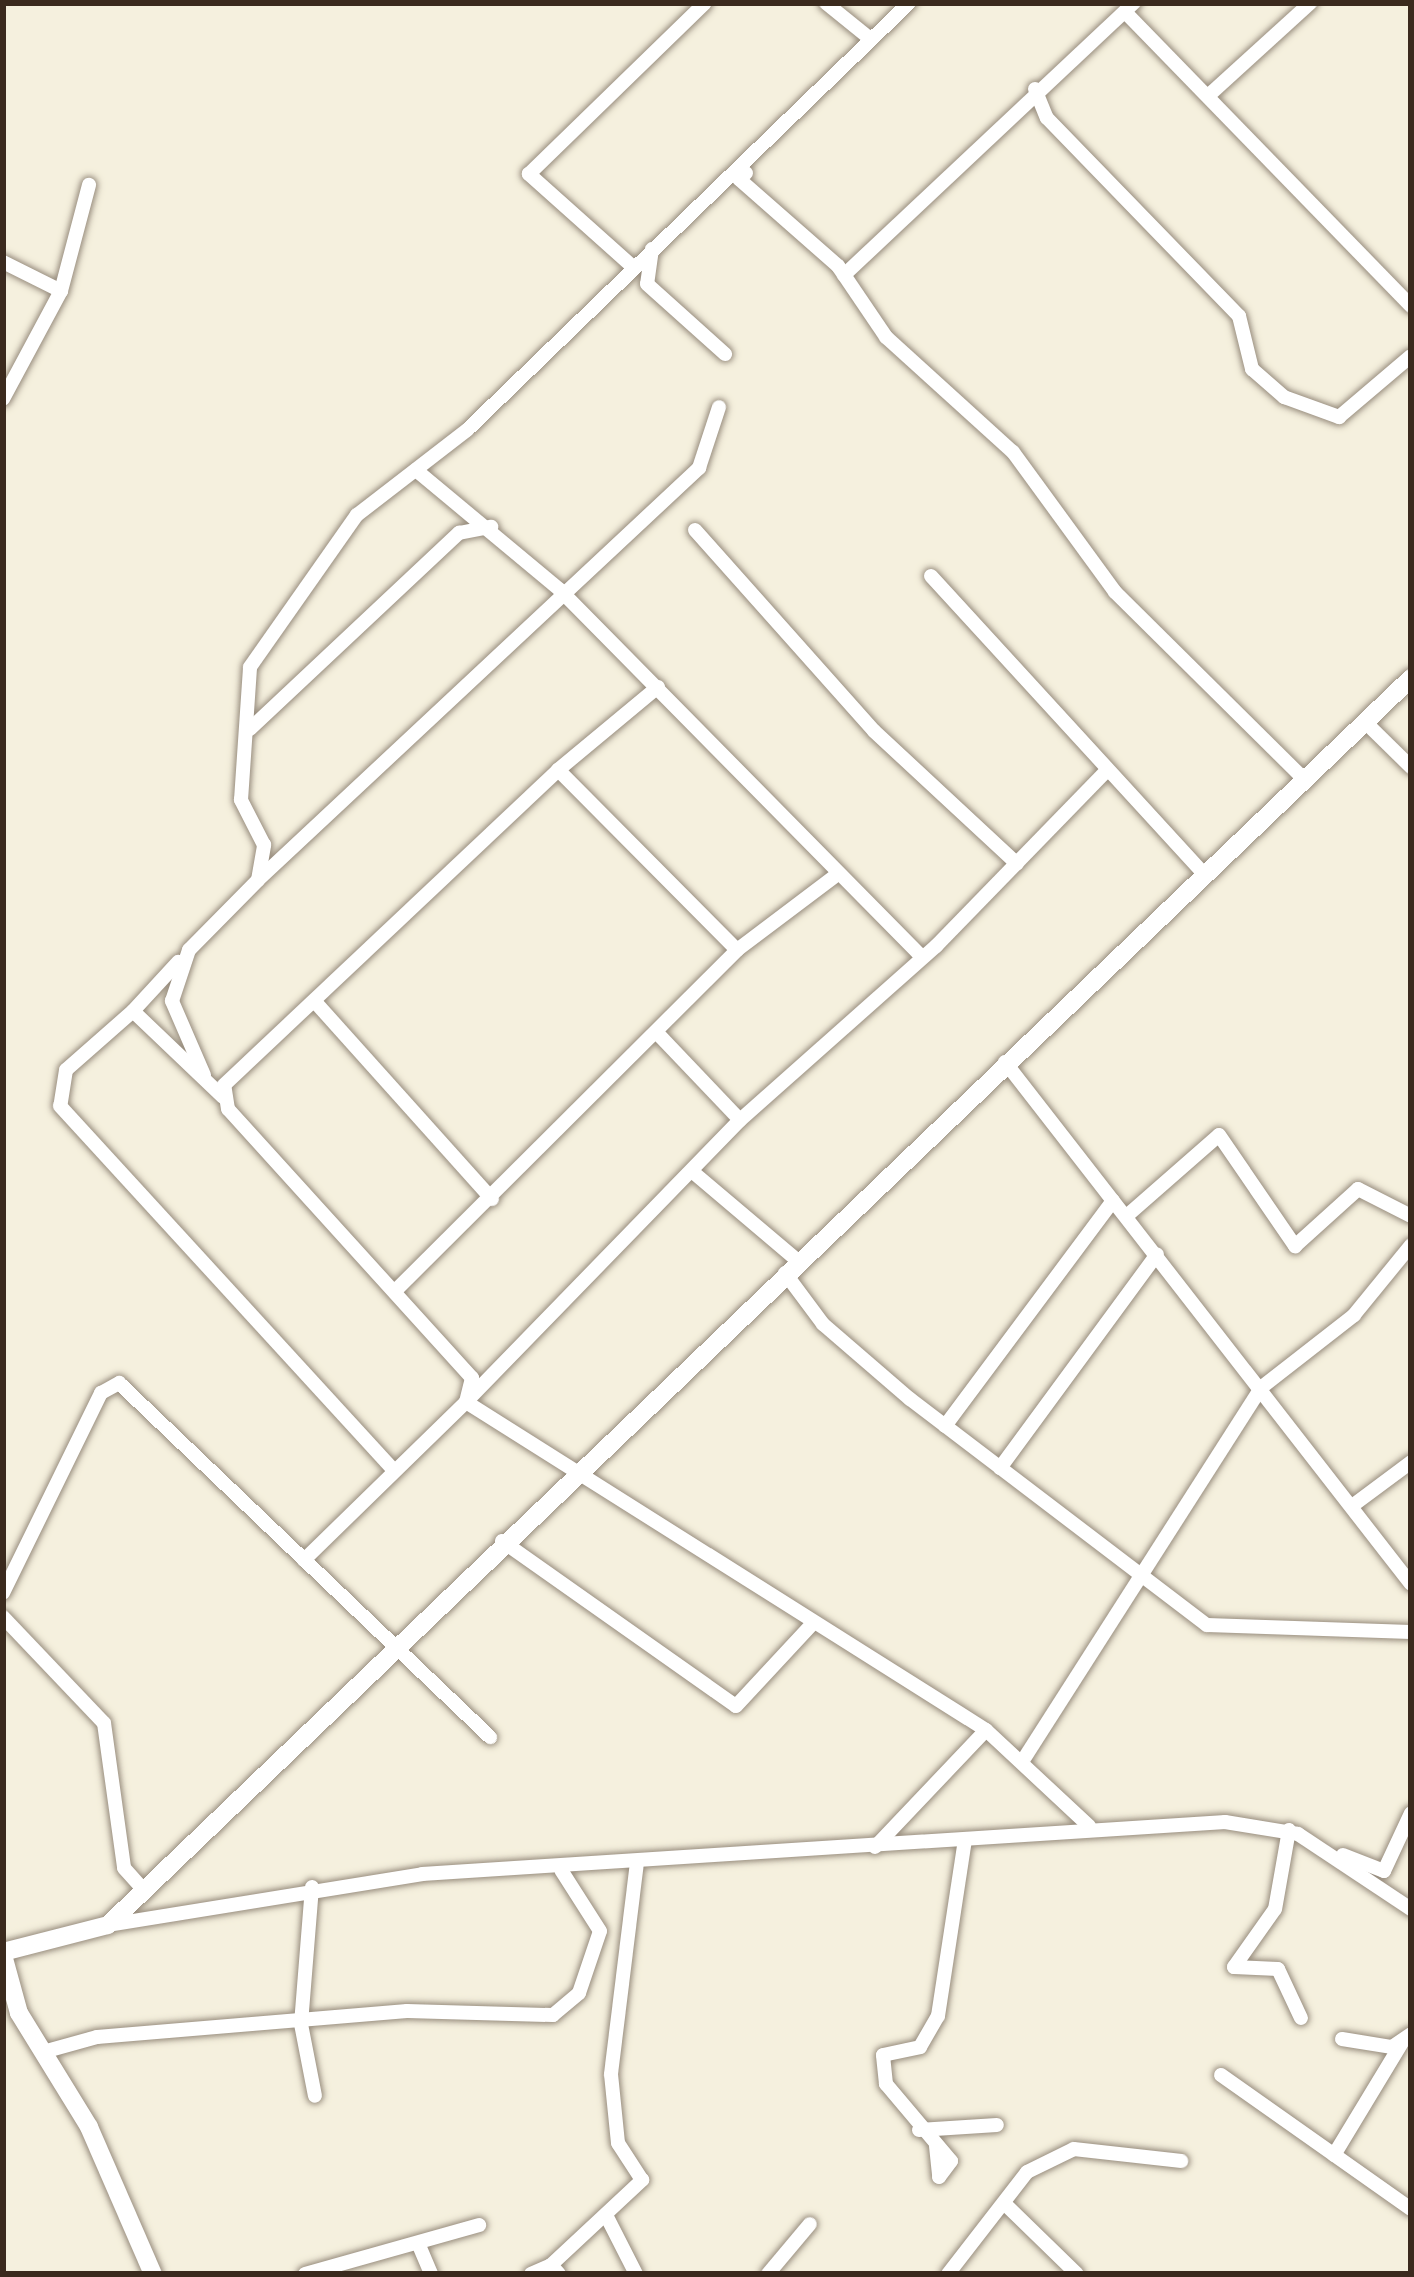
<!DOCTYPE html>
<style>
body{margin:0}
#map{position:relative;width:1414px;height:2277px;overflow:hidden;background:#f5f0de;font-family:Cardo,serif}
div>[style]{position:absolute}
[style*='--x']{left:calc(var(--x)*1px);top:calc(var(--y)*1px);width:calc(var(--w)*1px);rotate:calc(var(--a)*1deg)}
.roads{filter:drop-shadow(0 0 3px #988d7e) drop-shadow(0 0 3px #988d7e)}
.street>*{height:14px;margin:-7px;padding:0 7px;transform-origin:7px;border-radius:7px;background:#fff}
.secondary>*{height:18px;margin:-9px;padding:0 9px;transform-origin:9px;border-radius:9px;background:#fff}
span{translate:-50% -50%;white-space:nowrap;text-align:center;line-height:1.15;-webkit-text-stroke:9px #fff;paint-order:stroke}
.frame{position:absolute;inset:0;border:6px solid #3b2a1e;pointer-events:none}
</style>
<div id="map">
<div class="roads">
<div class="street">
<i style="--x:826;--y:3;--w:54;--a:39"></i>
<i style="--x:1125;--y:12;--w:410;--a:45.8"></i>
<i style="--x:1035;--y:89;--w:31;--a:68"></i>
<i style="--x:1047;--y:118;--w:276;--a:45.9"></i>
<i style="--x:1239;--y:316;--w:55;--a:76.2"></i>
<i style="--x:1252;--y:369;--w:43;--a:41.2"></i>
<i style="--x:1284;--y:397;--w:59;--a:20"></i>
<i style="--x:1339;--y:417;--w:94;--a:-40.3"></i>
<i style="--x:1209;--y:95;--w:137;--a:-42.3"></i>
<i style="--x:746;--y:173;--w:9;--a:139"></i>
<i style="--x:739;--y:179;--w:132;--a:41.3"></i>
<i style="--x:838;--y:266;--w:86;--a:55.9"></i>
<i style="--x:886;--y:337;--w:171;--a:42.2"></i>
<i style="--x:1013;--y:452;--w:173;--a:53.9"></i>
<i style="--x:1115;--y:592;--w:267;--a:44.7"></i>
<i style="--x:652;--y:249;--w:35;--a:98"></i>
<i style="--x:647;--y:284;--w:105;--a:41.9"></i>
<i style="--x:3;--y:262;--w:65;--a:26.6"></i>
<i style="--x:633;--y:267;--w:140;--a:-138.2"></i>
<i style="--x:529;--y:174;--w:245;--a:-44.2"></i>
<i style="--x:844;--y:275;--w:398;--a:-43.2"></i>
<i style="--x:3;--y:399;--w:123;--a:-61.8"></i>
<i style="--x:61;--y:291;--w:110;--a:-75.2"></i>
<i style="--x:416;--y:470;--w:187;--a:39.8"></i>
<i style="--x:560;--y:590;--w:515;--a:45.39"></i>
<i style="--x:695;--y:530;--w:269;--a:48.3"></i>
<i style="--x:874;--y:731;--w:195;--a:42.9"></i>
<i style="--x:931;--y:576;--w:404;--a:47.5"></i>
<i style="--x:1366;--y:723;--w:63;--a:44.4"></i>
<i style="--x:250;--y:729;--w:287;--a:-43.2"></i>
<i style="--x:459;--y:533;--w:33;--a:-11"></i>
<i style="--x:258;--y:880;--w:604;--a:-43.05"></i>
<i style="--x:699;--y:468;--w:64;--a:-71.8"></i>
<i style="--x:737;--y:950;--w:121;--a:-37"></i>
<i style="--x:317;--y:1004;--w:262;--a:48.1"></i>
<i style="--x:133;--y:1011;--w:67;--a:-47.4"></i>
<i style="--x:659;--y:1035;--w:117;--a:46.4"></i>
<i style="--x:740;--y:1120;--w:393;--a:134.2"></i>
<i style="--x:466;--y:1402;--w:615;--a:32.24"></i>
<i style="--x:986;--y:1730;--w:141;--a:43"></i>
<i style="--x:1005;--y:1062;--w:661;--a:52.13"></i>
<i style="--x:204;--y:1075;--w:81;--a:-113.4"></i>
<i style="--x:172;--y:1001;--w:54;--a:-71.6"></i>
<i style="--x:189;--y:950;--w:98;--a:-45.4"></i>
<i style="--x:258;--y:880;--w:36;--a:-80"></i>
<i style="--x:264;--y:845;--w:51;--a:-117.1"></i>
<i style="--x:241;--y:800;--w:133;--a:-86.1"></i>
<i style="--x:250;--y:667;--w:186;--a:-54.9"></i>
<i style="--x:357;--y:515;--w:139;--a:-37.7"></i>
<i style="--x:467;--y:430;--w:615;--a:-44.01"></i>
<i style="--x:223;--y:1097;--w:124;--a:-136.3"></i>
<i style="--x:133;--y:1011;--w:89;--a:138.6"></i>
<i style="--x:66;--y:1070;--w:36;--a:99"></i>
<i style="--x:60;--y:1106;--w:495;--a:47.5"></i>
<i style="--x:740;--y:1120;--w:262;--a:-41.6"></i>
<i style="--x:936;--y:946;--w:243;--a:-45.8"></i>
<i style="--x:694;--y:1173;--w:136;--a:40.2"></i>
<i style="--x:1130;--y:1213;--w:118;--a:-41.2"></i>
<i style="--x:1219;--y:1135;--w:135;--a:55.6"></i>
<i style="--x:1295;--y:1246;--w:85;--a:-42.1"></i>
<i style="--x:1358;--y:1189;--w:59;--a:27"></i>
<i style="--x:785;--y:1273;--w:64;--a:53.3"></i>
<i style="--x:823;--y:1324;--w:115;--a:40.8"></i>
<i style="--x:910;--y:1399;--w:373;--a:37.3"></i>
<i style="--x:1207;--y:1625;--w:204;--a:2"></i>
<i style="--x:397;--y:1289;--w:480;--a:-44.9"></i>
<i style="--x:737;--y:950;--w:254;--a:-134.8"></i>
<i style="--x:558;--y:770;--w:130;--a:-39.7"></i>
<i style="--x:945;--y:1426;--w:281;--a:-53.3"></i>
<i style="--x:1000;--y:1468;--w:265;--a:-53.7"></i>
<i style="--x:1352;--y:1506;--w:74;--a:-36.7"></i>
<i style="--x:502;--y:1541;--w:286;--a:35.2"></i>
<i style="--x:736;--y:1706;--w:113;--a:-47.1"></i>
<i style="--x:304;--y:1560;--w:226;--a:-44.3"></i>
<i style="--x:466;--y:1402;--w:25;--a:-76"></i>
<i style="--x:472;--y:1378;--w:363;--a:-132.2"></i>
<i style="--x:228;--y:1109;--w:24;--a:-99"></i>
<i style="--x:224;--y:1085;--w:459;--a:-43.3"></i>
<i style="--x:3;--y:1593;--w:223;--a:-63.9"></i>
<i style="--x:101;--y:1393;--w:21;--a:-29"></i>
<i style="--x:119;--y:1383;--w:513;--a:43.66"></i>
<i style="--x:3;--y:1617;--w:146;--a:46.4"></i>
<i style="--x:104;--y:1723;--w:146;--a:82.1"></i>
<i style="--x:124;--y:1868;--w:27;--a:48"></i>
<i style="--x:1025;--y:1757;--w:439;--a:-57.4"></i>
<i style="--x:1262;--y:1387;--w:117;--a:-38"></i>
<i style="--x:1354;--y:1315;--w:90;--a:-50.8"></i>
<i style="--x:1289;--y:1830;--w:80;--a:100"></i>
<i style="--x:1275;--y:1909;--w:71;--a:125.3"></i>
<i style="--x:1234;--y:1967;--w:44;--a:2.6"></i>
<i style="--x:1278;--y:1969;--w:54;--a:64.9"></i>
<i style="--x:875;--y:1847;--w:161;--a:-46.5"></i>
<i style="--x:1343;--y:1855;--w:44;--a:21.3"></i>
<i style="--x:1384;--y:1871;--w:64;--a:-65"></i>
<i style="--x:312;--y:1887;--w:137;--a:94.6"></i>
<i style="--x:301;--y:2024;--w:73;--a:79"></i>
<i style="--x:108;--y:1925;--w:318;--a:-9.2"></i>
<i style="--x:422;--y:1874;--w:805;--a:-3.71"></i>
<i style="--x:1225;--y:1822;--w:74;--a:9.3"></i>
<i style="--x:1298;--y:1834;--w:136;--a:33.6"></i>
<i style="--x:1342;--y:2039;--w:51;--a:9.1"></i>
<i style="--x:1392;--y:2047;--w:23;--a:-34"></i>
<i style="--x:43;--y:2052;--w:56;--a:-15.5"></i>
<i style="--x:97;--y:2037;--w:311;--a:-4.8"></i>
<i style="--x:407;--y:2011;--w:146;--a:1.6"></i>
<i style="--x:553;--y:2015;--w:34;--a:-40"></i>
<i style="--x:579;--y:1993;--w:65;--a:-71.3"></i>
<i style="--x:600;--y:1931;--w:72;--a:-122.6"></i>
<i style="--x:1221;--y:2075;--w:232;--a:35.2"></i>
<i style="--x:919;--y:2130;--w:78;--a:-3.7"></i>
<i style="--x:936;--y:2146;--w:31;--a:84"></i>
<i style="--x:939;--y:2177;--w:20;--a:-53"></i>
<i style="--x:951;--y:2161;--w:101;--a:-130.2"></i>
<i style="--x:886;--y:2084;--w:29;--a:-96"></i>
<i style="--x:883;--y:2055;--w:38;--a:-12"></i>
<i style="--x:920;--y:2047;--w:36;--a:-60"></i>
<i style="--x:938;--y:2016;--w:178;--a:-81.3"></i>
<i style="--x:1334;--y:2155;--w:133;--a:-58.8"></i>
<i style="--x:1005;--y:2204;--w:100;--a:44.2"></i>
<i style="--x:608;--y:2219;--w:62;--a:63"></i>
<i style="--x:418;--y:2243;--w:34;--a:67"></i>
<i style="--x:551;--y:2265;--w:125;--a:-43"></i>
<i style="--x:642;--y:2180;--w:44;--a:-123"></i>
<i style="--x:618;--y:2143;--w:69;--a:-95.8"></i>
<i style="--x:611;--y:2074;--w:213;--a:-83"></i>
<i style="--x:305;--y:2274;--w:181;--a:-15.7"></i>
<i style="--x:531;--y:2274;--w:22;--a:-24"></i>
<i style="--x:551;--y:2265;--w:12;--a:48"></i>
<i style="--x:768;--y:2274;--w:65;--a:-50"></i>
<i style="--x:948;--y:2274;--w:129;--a:-52.2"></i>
<i style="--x:1027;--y:2172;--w:52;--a:-26.1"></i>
<i style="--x:1074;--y:2149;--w:108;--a:6.4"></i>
</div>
<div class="secondary">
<i style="--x:3;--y:1952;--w:108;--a:-14.4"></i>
<i style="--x:108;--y:1925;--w:1804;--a:-43.74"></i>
<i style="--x:3;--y:1955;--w:60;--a:74.6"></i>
<i style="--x:19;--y:2013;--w:134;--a:58.4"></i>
<i style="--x:89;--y:2127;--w:160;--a:66.5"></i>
</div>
</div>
<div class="frame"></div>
</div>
